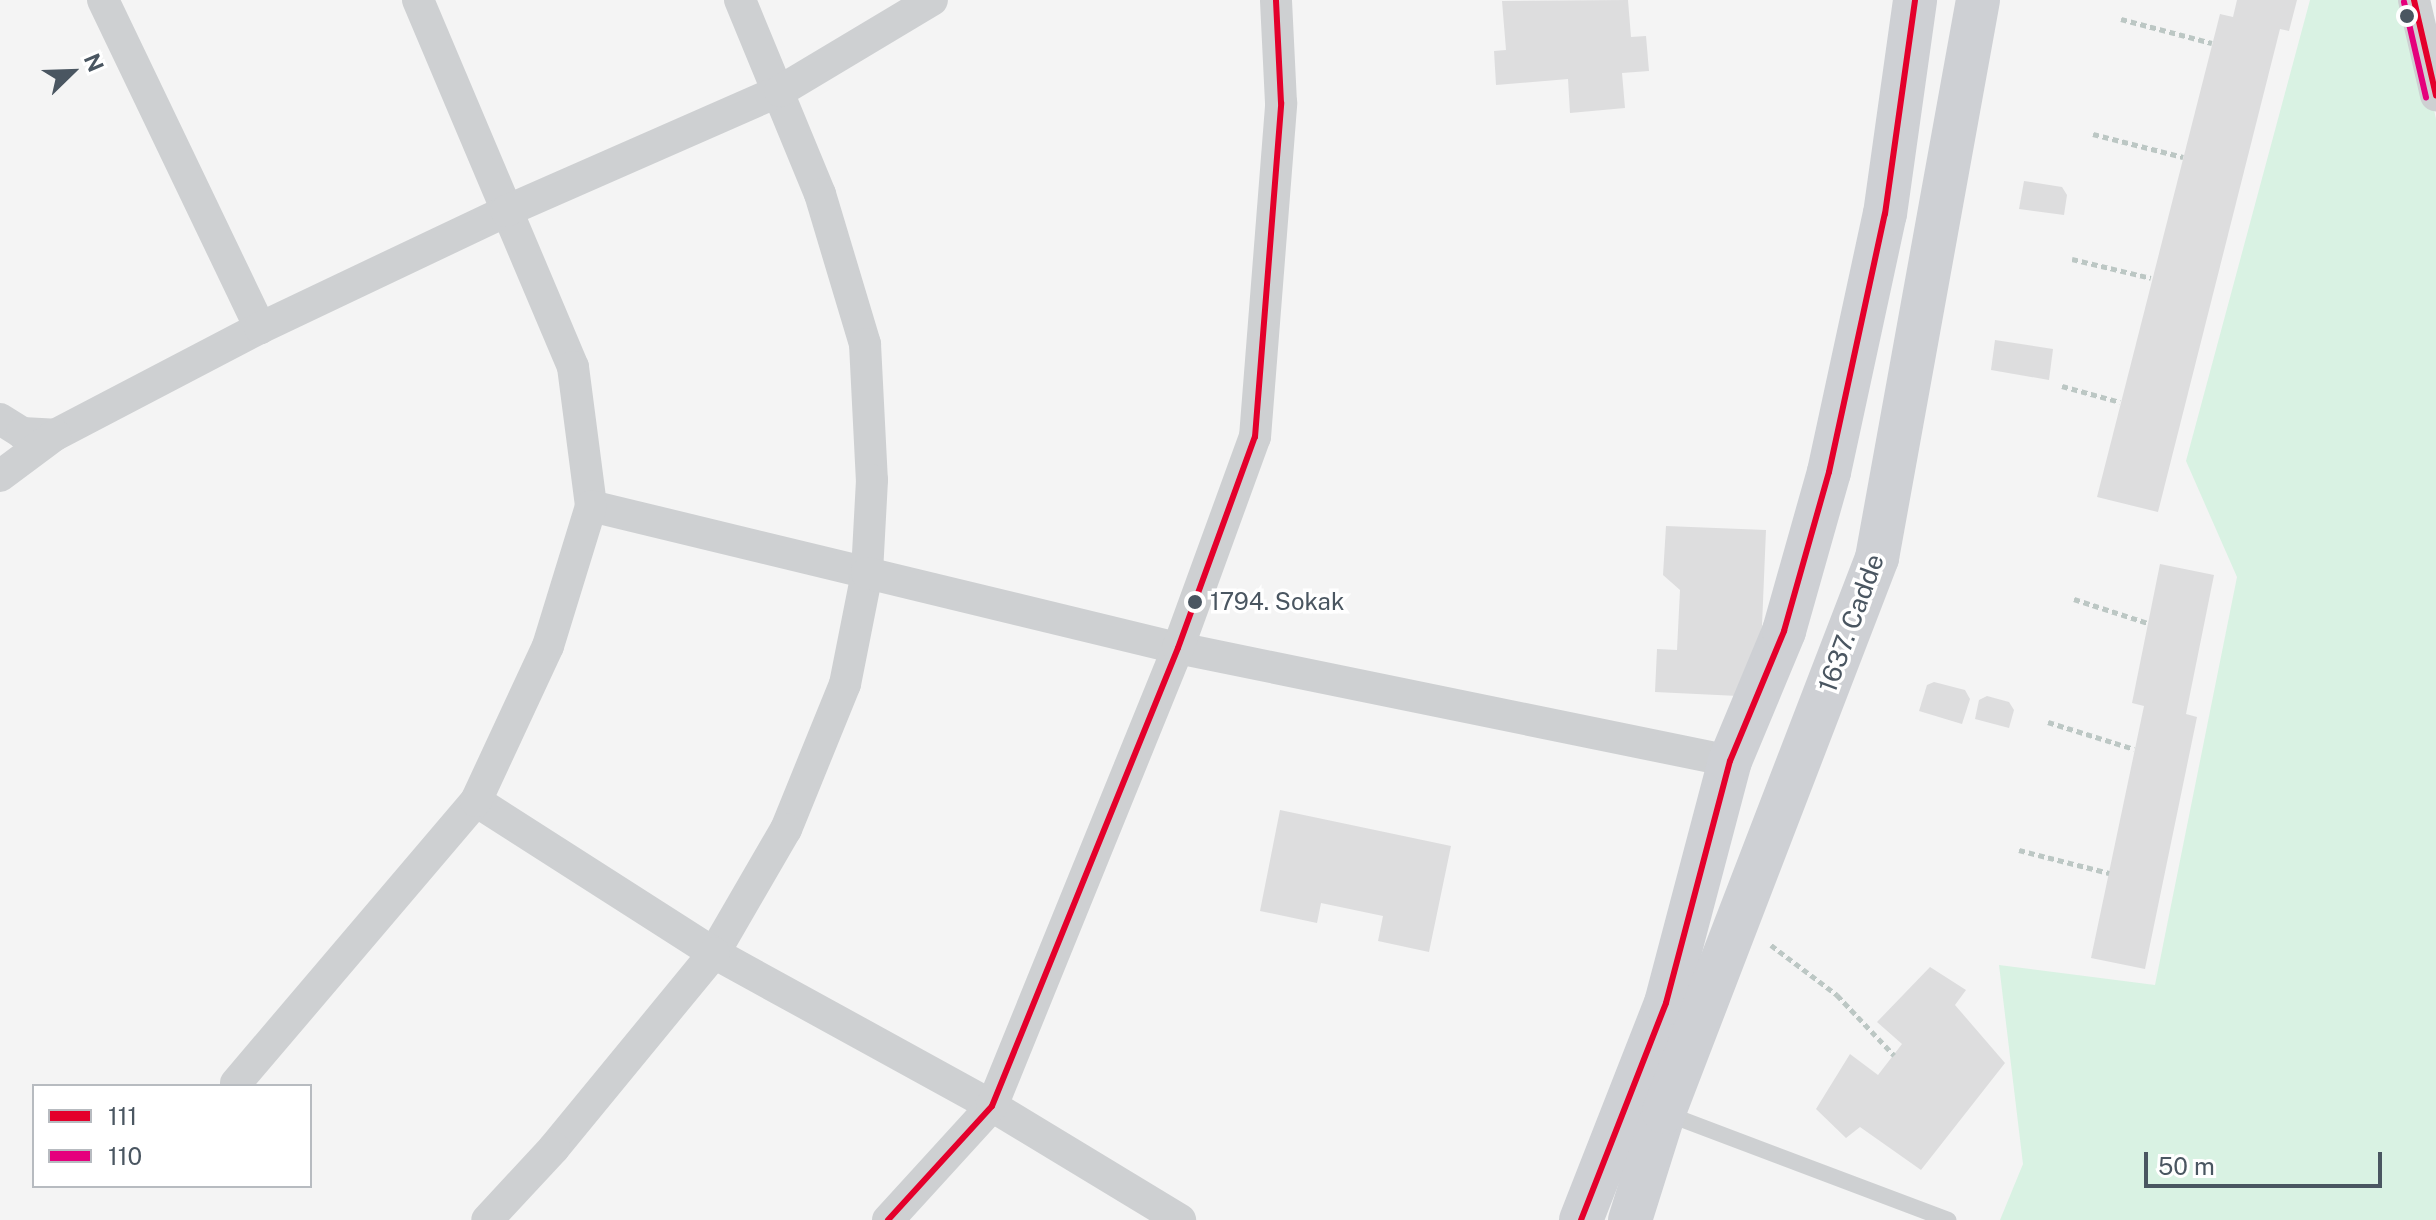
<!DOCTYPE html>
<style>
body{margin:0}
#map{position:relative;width:2436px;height:1220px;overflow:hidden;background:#f4f4f4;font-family:"Public Sans",sans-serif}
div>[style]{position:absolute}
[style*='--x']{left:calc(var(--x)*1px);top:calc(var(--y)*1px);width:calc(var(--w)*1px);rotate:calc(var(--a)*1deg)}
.green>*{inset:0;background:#d9f2e3}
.building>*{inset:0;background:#ddddde}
.path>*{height:5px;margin-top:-2.5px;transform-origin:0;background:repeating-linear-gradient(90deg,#bcc7c4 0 6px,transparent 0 10px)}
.lane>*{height:16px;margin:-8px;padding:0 8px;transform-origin:8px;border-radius:8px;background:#ced0d2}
.street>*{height:32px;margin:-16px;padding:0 16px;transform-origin:16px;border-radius:16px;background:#ced0d2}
.secondary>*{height:44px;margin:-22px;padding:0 22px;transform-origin:22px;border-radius:22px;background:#ced0d4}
.bus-1>*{height:6px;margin:-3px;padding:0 3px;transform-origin:3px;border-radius:3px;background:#e4002b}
.bus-2>*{height:6px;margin:-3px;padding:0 3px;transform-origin:3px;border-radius:3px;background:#e5007d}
.dots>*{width:22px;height:22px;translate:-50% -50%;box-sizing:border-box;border:4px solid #fff;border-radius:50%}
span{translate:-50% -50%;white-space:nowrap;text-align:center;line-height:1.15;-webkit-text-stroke:7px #fff;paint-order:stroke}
.bus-label{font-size:24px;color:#4a5661}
.left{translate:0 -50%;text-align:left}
.street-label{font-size:26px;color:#4a5661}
.legend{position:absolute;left:32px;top:1084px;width:280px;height:104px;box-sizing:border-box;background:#fff;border:2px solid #b7bbc0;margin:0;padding:10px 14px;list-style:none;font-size:24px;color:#4a5661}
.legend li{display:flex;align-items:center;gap:16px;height:40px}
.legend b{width:40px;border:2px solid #b7bbc0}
.north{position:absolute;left:32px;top:32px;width:80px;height:80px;-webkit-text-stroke:6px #fff;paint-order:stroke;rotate:67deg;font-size:22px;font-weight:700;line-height:32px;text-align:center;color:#4a5661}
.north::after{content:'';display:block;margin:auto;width:28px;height:36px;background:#4a5661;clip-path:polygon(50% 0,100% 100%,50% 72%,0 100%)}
.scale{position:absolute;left:2144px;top:1152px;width:238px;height:36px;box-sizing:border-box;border:4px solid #4a5661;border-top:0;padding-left:10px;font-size:24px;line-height:28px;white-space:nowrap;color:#4a5661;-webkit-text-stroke:6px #fff;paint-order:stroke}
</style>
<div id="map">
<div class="green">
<i style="clip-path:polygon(2310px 0,2410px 0,2436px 119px,2436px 1220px,2000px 1220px,2023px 1164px,1999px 965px,2155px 985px,2237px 577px,2186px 461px)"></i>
</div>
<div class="building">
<i style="clip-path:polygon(1628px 0,1631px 37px,1646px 36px,1649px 71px,1622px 73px,1625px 108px,1570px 113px,1568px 79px,1496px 85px,1494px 51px,1506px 50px,1502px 1px)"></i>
<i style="clip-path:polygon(2237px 0,2297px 0,2289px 31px,2280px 29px,2158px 512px,2097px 497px,2220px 14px,2233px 17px)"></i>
<i style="clip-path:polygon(2024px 181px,2062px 187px,2067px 195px,2064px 215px,2019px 209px)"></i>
<i style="clip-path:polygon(1995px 340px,2053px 349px,2049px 380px,1991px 370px)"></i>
<i style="clip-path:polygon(1666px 526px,1766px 530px,1759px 697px,1655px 692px,1657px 649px,1677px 650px,1680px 590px,1663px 575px)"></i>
<i style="clip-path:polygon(2160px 564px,2214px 575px,2186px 714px,2197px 717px,2145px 969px,2091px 958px,2144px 706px,2132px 703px)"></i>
<i style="clip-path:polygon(1934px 682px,1965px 690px,1970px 699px,1962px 724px,1919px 711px,1927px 685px)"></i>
<i style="clip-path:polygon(1987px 696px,2009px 702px,2014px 710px,2009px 728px,1975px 719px,1979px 700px)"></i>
<i style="clip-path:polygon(1280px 810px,1451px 846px,1429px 952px,1378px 941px,1383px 916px,1321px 903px,1317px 923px,1260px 911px)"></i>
<i style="clip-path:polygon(1930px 967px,1966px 990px,1955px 1005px,2005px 1063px,1921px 1170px,1860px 1127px,1846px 1138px,1816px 1109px,1850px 1054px,1878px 1075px,1902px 1044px,1877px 1022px)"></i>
</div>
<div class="path">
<i style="--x:2121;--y:19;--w:94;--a:14.8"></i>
<i style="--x:2093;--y:134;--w:93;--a:14.3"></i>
<i style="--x:2072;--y:259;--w:81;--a:13.5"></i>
<i style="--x:2062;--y:386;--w:60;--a:15.4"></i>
<i style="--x:2074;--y:599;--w:78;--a:18"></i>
<i style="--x:2048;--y:722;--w:90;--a:17.4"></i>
<i style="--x:2019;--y:850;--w:93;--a:14.3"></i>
<i style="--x:1771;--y:945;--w:83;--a:37.1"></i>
<i style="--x:1837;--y:995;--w:83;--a:46.5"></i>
</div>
<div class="lane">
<i style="--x:1665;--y:1113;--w:303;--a:20.7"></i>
</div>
<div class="street">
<i style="--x:103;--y:0;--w:364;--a:64.4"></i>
<i style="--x:418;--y:0;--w:398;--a:67.1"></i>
<i style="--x:573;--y:367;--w:140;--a:82.6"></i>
<i style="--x:591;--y:506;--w:284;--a:13.6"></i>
<i style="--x:867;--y:573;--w:113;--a:101.2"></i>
<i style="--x:845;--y:684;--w:157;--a:112.1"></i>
<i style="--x:786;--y:829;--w:143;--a:120.1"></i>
<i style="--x:714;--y:953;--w:317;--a:28.8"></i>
<i style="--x:992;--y:1106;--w:220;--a:31.2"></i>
<i style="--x:740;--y:0;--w:210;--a:67.6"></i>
<i style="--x:820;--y:194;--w:157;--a:73.3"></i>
<i style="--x:865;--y:344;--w:136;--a:87.1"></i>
<i style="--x:872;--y:480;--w:93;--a:93.1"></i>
<i style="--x:867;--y:573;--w:320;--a:13.6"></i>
<i style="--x:1178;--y:648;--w:563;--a:11.57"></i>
<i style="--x:2414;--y:0;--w:98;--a:77"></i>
<i style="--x:0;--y:419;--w:26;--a:32"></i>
<i style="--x:22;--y:433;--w:33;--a:3"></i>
<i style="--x:55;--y:435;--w:231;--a:-27.6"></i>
<i style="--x:260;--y:328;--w:272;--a:-25.4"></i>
<i style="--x:506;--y:211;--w:299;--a:-23.7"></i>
<i style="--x:780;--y:91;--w:177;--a:-30.9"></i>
<i style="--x:0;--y:476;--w:69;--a:-36.7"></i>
<i style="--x:476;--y:801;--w:282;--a:32.6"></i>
<i style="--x:714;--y:953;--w:252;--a:129.4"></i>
<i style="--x:554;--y:1148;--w:98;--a:132.9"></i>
<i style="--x:236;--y:1083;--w:370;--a:-49.6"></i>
<i style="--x:476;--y:801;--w:171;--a:-65.1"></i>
<i style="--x:548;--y:646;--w:146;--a:-72.9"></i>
<i style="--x:888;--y:1220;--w:154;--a:-47.6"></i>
<i style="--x:992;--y:1106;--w:494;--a:-67.9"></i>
<i style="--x:1178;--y:648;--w:225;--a:-70"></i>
<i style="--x:1255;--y:437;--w:335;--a:-85.5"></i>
<i style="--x:1281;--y:103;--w:103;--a:-92.8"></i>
</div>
<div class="secondary">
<i style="--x:1581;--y:1220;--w:233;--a:-68.6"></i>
<i style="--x:1666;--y:1003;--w:250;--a:-75.2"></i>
<i style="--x:1730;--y:761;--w:141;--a:-67.4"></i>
<i style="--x:1784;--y:631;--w:165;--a:-74.2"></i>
<i style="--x:1829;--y:472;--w:264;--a:-77.8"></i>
<i style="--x:1885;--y:214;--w:216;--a:-82"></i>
<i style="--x:1630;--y:1220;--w:113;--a:-72.5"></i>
<i style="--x:1664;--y:1112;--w:594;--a:-68.97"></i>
<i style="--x:1877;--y:558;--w:567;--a:-79.74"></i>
</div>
<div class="bus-1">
<i style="--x:2414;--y:0;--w:98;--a:77"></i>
<i style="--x:888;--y:1220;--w:154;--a:-47.6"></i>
<i style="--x:992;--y:1106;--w:494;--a:-67.9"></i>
<i style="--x:1178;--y:648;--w:225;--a:-70"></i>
<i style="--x:1255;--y:437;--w:335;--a:-85.5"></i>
<i style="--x:1281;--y:103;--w:103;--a:-92.8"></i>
<i style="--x:1581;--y:1220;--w:233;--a:-68.6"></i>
<i style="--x:1666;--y:1003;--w:250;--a:-75.2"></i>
<i style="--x:1730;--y:761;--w:141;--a:-67.4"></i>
<i style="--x:1784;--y:631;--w:165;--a:-74.2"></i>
<i style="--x:1829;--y:472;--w:264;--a:-77.8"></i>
<i style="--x:1885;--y:214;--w:216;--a:-82"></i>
</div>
<div class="bus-2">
<i style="--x:2404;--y:2;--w:98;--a:77"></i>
</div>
<div class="dots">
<i style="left:2407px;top:16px;background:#4a5661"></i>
<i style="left:1195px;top:602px;background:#4a5661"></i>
</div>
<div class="bus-label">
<span class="left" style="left:1210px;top:602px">1794. Sokak</span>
</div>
<div class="street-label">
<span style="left:1851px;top:623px;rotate:-70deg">1637. Cadde</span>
</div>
<ul class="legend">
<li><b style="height:10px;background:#e4002b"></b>111</li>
<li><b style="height:10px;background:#e5007d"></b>110</li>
</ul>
<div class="north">N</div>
<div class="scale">50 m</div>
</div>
